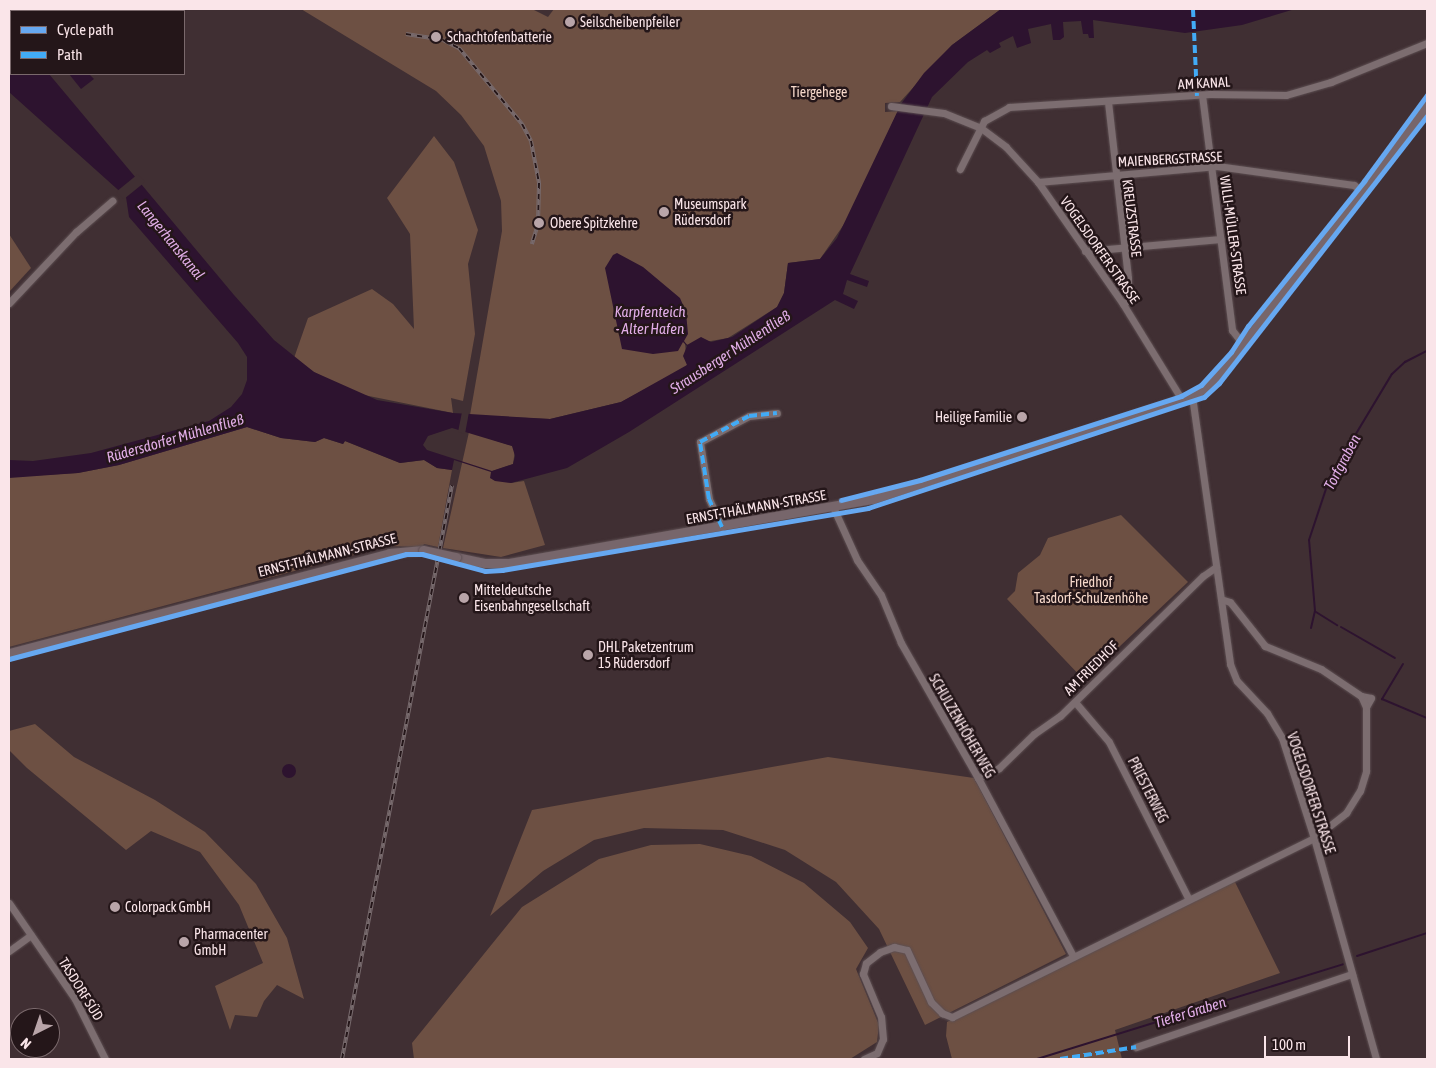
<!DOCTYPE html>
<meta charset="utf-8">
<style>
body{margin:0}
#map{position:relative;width:1436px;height:1068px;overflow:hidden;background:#402f33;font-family:"Asap Condensed",sans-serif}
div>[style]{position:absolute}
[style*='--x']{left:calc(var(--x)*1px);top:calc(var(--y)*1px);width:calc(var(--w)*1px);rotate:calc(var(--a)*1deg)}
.green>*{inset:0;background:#6d5043}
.water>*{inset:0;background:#2d132f}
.round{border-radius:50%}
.pier>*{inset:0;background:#402f33}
.stream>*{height:2px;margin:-1px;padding:0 1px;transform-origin:1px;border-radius:1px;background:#2d132f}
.roads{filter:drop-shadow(0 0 1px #5c4e51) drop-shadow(0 0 1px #5c4e51)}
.minor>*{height:7px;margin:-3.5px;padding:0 3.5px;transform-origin:3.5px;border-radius:3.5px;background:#7c6d70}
.major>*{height:9px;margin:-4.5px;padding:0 4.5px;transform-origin:4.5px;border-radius:4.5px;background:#77666b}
.rail>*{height:4px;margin-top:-2px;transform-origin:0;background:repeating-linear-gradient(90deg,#241619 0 5.5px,#776a6d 0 11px);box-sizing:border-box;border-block:1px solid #776a6d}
.bridges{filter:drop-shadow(0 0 1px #5c4e51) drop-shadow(0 0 1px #5c4e51)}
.major-bridge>*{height:9px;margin:-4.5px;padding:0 4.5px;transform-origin:4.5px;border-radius:4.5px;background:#77666b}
.quiet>*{height:4px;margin-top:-2px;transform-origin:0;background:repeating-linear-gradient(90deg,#42abf6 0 8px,transparent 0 12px)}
.cycleway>*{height:5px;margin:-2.5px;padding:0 2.5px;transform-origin:2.5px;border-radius:2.5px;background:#66a8f1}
.dots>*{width:14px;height:14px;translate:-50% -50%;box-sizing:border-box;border:2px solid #241619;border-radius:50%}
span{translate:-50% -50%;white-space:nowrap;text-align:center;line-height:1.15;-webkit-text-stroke:5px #241619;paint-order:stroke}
.poi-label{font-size:14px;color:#fae5e9}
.left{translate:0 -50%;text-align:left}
.right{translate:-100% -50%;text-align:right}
.street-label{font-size:14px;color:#fae5e9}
.park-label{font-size:14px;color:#f6d8ca}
.water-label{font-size:15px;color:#e2aee8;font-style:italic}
.frame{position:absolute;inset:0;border:10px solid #fae5e9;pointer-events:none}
.legend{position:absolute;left:10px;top:10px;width:175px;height:65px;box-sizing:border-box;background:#241619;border:1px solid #7a696c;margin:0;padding:6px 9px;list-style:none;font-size:15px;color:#fae5e9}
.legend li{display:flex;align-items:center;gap:10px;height:25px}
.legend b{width:25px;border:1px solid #7a696c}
.north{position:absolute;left:10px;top:1008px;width:50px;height:50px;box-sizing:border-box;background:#241619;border:1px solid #7a696c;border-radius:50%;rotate:221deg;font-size:14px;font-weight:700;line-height:20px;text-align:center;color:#fae5e9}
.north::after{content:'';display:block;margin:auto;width:18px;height:22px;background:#b9a5a9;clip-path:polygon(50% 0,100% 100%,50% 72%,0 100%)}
.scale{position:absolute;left:1264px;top:1036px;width:86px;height:22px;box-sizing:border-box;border:2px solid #fae5e9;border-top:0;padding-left:6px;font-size:15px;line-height:18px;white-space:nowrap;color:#fae5e9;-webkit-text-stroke:4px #241619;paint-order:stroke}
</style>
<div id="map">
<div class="green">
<i style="clip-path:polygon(301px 9px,532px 9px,548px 17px,554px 9px,1001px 9px,952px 45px,900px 102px,885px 103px,885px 112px,898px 111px,849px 217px,820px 259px,788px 263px,784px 293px,777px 307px,728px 338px,688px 345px,685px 343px,687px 365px,683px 369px,621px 402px,550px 419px,470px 415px,502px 231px,501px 201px,484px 146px,461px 115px,436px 91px)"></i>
<i style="clip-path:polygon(434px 136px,454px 162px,478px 230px,468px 264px,475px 334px,463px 401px,451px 398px,453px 413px,354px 393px,314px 372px,294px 358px,308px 318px,372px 289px,393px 304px,414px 329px,410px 234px,387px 198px)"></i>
<i style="clip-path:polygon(9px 234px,31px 268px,9px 292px)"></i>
<i style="clip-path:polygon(247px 427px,281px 438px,315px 442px,324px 438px,343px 444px,345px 441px,400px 463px,424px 460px,437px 468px,452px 470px,438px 547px,424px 544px,422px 547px,388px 546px,9px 647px,9px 477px,78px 473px,119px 465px)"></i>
<i style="clip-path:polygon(469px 432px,512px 446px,515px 450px,513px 464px,492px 471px,511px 483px,524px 481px,545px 545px,501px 557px,443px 548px)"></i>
<i style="clip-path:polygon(1121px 515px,1188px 582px,1084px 680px,1007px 599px,1015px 591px,1018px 573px,1040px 555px,1048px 538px)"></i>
<i style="clip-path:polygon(35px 724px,74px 757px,155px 800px,205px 832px,256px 884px,287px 938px,304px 999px,277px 985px,264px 1001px,257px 1017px,235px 1015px,230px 1030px,215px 986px,263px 963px,239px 905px,200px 852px,151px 831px,126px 850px,27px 768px,9px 750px,9px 731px)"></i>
<i style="clip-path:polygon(828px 757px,974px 778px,1066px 954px,925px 1025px,879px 929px,836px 882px,785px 850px,723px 830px,644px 828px,594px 840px,543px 871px,490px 916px,532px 810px)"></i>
<i style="clip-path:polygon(700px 844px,751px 856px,804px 883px,850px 922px,868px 948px,856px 969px,879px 1025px,877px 1042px,850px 1059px,414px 1059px,412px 1043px,522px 907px,599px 859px,651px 845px)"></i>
<i style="clip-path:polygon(1234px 880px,1280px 973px,1115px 1030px,1122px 1059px,952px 1059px,946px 1036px,947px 1022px)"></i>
</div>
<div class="water">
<i style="clip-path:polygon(evenodd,1001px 9px,1295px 9px,1242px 25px,1185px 33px,1093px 20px,1094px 38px,1089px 38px,1088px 34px,1083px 34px,1081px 21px,1063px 22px,1064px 37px,1060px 40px,1053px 40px,1051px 24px,1028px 29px,1031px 43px,1017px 48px,1013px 36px,999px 43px,1001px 47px,990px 53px,987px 50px,968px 62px,932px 97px,850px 274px,869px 281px,867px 287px,847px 280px,843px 294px,858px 301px,854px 309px,835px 300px,629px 432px,567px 468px,511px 483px,495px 481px,490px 478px,491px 472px,454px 460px,452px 470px,437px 468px,424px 460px,400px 463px,345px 441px,343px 444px,324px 438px,315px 442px,281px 438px,247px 427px,119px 465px,78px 473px,9px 478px,9px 460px,33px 461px,91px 453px,209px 421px,231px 407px,242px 394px,247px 380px,247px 357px,238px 343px,129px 217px,126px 197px,9px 92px,9px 45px,11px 74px,49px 74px,234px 295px,274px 340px,314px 372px,377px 400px,453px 413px,550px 419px,621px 402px,687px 365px,683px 356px,687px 346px,683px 342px,678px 351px,653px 354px,622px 349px,605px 268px,613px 255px,617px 253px,643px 267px,680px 298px,686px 312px,688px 334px,684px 341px,687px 345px,701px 337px,711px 342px,732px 337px,777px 307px,784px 293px,788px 263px,820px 259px,837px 238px,901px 104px,924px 73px,952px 45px,1001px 9px,452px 428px,512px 446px,515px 456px,513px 464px,492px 471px,427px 450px,423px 445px,428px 436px,452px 428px)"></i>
<i style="clip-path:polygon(69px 74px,89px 74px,94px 79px,81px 89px)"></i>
<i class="round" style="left:282px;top:764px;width:14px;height:14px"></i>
</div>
<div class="pier">
<i style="clip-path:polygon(138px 174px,145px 182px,124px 199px,116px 192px)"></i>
<i style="clip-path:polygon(462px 412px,469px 412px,465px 434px,458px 432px)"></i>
</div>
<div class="stream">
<i style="--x:1316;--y:612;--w:25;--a:32"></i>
<i style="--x:1341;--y:627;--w:62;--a:29.9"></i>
<i style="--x:1311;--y:628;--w:17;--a:-77"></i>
<i style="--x:1315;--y:611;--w:71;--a:-94.8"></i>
<i style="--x:1309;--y:540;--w:66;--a:-71.6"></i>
<i style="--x:1330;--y:477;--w:120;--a:-59"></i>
<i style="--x:1392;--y:374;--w:18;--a:-43"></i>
<i style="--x:1405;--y:362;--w:25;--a:-27"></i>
<i style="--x:1403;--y:664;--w:41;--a:121"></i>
<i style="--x:1382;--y:699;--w:49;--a:22.9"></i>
<i style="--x:1357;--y:956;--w:74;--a:-18.2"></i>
<i style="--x:1037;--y:1059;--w:320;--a:-17.2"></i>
</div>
<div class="roads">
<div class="minor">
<i style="--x:1202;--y:95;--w:237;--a:82.7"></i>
<i style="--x:1232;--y:330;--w:18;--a:52"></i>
<i style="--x:1108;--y:102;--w:177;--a:83.5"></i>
<i style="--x:1128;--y:278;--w:22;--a:90"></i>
<i style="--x:1128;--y:300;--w:6;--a:141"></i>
<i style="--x:891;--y:106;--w:53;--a:7.5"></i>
<i style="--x:944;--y:113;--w:40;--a:22"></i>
<i style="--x:981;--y:128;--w:31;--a:37"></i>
<i style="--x:1006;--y:147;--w:47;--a:47.6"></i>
<i style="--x:1038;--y:182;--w:149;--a:55.1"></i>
<i style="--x:1123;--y:304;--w:113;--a:58.4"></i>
<i style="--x:960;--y:169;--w:54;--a:-63.4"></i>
<i style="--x:984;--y:121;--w:29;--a:-29"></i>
<i style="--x:1009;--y:107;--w:201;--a:-3.7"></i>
<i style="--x:1210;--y:94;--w:76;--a:0.8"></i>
<i style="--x:1286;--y:95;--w:47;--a:-16.1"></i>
<i style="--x:1331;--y:82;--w:104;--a:-22.1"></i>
<i style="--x:1038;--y:182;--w:180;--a:-5.1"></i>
<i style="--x:1217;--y:166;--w:138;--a:7.9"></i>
<i style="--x:1354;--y:185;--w:9;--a:41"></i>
<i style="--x:1085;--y:251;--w:136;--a:-5.1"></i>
<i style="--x:9;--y:303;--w:98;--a:-46.7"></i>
<i style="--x:76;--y:232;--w:48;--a:-40.7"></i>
<i style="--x:1192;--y:396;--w:271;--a:81.9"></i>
<i style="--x:1230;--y:664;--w:18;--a:68"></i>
<i style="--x:1237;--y:681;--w:44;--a:46.8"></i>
<i style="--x:1267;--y:713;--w:29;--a:59"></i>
<i style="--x:1282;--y:738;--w:105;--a:72.3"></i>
<i style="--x:1314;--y:838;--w:230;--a:74.3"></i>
<i style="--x:833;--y:507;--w:58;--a:65.6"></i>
<i style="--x:857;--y:560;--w:42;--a:55.6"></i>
<i style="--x:881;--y:595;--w:52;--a:67.4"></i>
<i style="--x:901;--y:643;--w:155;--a:60.3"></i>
<i style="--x:978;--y:778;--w:202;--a:61.9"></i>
<i style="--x:722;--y:527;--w:31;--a:-115"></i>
<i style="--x:709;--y:499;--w:58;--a:-99"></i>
<i style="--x:700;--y:442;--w:55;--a:-28"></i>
<i style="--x:749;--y:416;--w:28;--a:-6"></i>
<i style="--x:1361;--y:696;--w:10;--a:11"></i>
<i style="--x:1371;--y:698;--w:10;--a:119"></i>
<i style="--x:1075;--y:702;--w:52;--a:49.6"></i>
<i style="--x:1109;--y:742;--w:175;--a:63.1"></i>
<i style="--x:978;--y:778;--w:23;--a:-25"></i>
<i style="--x:999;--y:768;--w:49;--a:-44.2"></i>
<i style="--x:1034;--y:734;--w:32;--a:-35"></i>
<i style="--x:1060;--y:716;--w:200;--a:-44.4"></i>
<i style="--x:1203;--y:576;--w:16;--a:-35"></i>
<i style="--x:9;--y:903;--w:116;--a:55.5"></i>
<i style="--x:75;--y:999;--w:67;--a:63.4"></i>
<i style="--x:9;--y:951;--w:27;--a:-36"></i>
<i style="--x:1136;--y:1047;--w:228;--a:-18.7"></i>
<i style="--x:864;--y:1059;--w:14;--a:-25"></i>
<i style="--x:877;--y:1053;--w:15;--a:-67"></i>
<i style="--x:883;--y:1039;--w:22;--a:-95"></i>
<i style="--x:881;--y:1017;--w:47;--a:-112.7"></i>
<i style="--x:863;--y:974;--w:11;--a:-75"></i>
<i style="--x:866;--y:963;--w:18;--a:-38"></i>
<i style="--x:880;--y:952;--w:15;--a:-20"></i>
<i style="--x:894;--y:947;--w:13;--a:13"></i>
<i style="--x:907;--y:950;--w:57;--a:65.2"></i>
<i style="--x:931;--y:1002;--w:16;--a:45"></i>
<i style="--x:942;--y:1013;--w:11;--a:22"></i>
<i style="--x:952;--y:1017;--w:404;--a:-26.3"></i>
<i style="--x:1314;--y:838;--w:41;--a:-38"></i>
<i style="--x:1346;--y:813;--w:26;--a:-58"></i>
<i style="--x:1360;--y:791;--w:21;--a:-73"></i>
<i style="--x:1366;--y:771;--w:64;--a:-90"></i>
<i style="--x:1366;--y:707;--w:12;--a:-114"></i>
<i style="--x:1361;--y:696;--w:48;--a:-146"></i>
<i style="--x:1321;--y:669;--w:61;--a:-157.7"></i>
<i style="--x:1265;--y:646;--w:56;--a:-128.5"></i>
<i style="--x:1230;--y:602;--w:9;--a:-162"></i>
</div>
<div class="major">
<i style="--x:456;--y:557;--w:30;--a:12"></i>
<i style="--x:485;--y:563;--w:24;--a:0"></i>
<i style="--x:509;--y:563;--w:370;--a:-10"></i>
<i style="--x:873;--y:499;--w:335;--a:-17.9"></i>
<i style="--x:1192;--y:396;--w:21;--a:-31"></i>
<i style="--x:1210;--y:385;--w:20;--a:-49"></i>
<i style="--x:1223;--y:370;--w:334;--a:-52.3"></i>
<i style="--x:9;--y:653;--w:393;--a:-14.7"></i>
<i style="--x:389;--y:553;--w:34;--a:-5"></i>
</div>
</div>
<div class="rail">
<i style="--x:406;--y:34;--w:37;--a:9"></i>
<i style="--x:443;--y:40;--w:18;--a:27"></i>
<i style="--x:459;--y:48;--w:99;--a:50.3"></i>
<i style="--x:522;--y:124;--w:19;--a:62"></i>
<i style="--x:531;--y:141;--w:43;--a:79.2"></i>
<i style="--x:539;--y:183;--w:41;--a:91.4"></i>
<i style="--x:538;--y:224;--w:21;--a:107"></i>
<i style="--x:342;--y:1059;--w:584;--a:-79.15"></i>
</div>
<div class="bridges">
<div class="major-bridge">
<i style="--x:423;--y:550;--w:34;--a:12"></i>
</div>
</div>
<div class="quiet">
<i style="--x:1193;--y:9;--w:87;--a:87.4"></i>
<i style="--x:722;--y:527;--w:31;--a:-115"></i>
<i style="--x:709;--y:499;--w:58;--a:-99"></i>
<i style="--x:700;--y:442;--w:55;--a:-28"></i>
<i style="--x:749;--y:416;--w:28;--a:-6"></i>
<i style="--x:1060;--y:1059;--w:77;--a:-9"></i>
</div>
<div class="cycleway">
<i style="--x:841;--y:500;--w:81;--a:-14.2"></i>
<i style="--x:920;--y:480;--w:274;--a:-17.8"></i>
<i style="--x:1181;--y:396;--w:23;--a:-29"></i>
<i style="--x:1201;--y:385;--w:45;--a:-47.7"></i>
<i style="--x:1231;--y:352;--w:31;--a:-57"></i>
<i style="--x:1248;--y:326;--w:186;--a:-51.3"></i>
<i style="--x:1364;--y:181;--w:107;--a:-53.8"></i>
<i style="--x:9;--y:659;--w:411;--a:-14.8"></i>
<i style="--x:406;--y:554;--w:16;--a:0"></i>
<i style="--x:422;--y:554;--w:65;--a:15.1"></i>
<i style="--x:485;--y:571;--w:17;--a:-3"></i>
<i style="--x:502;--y:570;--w:371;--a:-9.6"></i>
<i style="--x:868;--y:508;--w:354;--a:-18.3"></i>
<i style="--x:1204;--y:397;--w:21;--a:-43"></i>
<i style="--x:1219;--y:383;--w:338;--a:-52.1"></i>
</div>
<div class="dots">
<i style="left:570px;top:22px;background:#b9a5a9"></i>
<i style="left:436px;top:37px;background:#b9a5a9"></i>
<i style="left:664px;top:212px;background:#b9a5a9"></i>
<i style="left:539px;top:223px;background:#b9a5a9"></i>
<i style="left:1022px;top:417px;background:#b9a5a9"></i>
<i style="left:464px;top:598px;background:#b9a5a9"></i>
<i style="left:588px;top:655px;background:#b9a5a9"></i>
<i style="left:115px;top:907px;background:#b9a5a9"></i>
<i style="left:184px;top:942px;background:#b9a5a9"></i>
</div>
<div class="poi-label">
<span class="left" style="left:580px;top:22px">Seilscheibenpfeiler</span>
<span class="left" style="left:447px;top:37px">Schachtofenbatterie</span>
<span class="left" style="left:674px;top:212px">Museumspark<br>Rüdersdorf</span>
<span class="left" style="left:550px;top:223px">Obere Spitzkehre</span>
<span class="right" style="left:1012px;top:417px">Heilige Familie</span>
<span class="left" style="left:474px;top:598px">Mitteldeutsche<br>Eisenbahngesellschaft</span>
<span class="left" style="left:598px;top:655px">DHL Paketzentrum<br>15 Rüdersdorf</span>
<span class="left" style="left:125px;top:907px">Colorpack GmbH</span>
<span class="left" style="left:194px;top:942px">Pharmacenter<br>GmbH</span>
</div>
<div class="street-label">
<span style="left:1204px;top:83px;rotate:-3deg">AM KANAL</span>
<span style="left:1170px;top:159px;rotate:-3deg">MAIENBERGSTRASSE</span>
<span style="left:1132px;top:218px;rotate:83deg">KREUZSTRASSE</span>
<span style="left:1233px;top:235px;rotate:82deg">WILLI-MÜLLER-STRASSE</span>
<span style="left:1100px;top:250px;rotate:55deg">VOGELSDORFER STRASSE</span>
<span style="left:756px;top:507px;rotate:-10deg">ERNST-THÄLMANN-STRASSE</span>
<span style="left:327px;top:555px;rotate:-14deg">ERNST-THÄLMANN-STRASSE</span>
<span style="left:1091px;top:668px;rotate:-45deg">AM FRIEDHOF</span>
<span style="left:962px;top:726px;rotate:60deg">SCHULZENHÖHER WEG</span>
<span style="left:1148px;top:790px;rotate:63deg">PRIESTERWEG</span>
<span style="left:1311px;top:793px;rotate:72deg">VOGELSDORFER STRASSE</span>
<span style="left:81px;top:989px;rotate:58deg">TASDORF SÜD</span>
</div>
<div class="park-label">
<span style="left:819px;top:92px">Tiergehege</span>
<span style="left:1091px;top:590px">Friedhof<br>Tasdorf-Schulzenhöhe</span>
</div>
<div class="water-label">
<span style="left:171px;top:240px;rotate:51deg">Langerhanskanal</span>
<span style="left:650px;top:320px">Karpfenteich<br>- Alter Hafen</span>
<span style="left:730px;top:352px;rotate:-33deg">Strausberger Mühlenfließ</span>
<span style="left:175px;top:438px;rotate:-16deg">Rüdersdorfer Mühlenfließ</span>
<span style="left:1342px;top:462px;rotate:-62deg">Torfgraben</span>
<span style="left:1190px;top:1012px;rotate:-17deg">Tiefer Graben</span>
</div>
<div class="frame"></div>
<ul class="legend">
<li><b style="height:6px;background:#66a8f1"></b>Cycle path</li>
<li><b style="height:6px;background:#42abf6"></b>Path</li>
</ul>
<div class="north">N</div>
<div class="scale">100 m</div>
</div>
